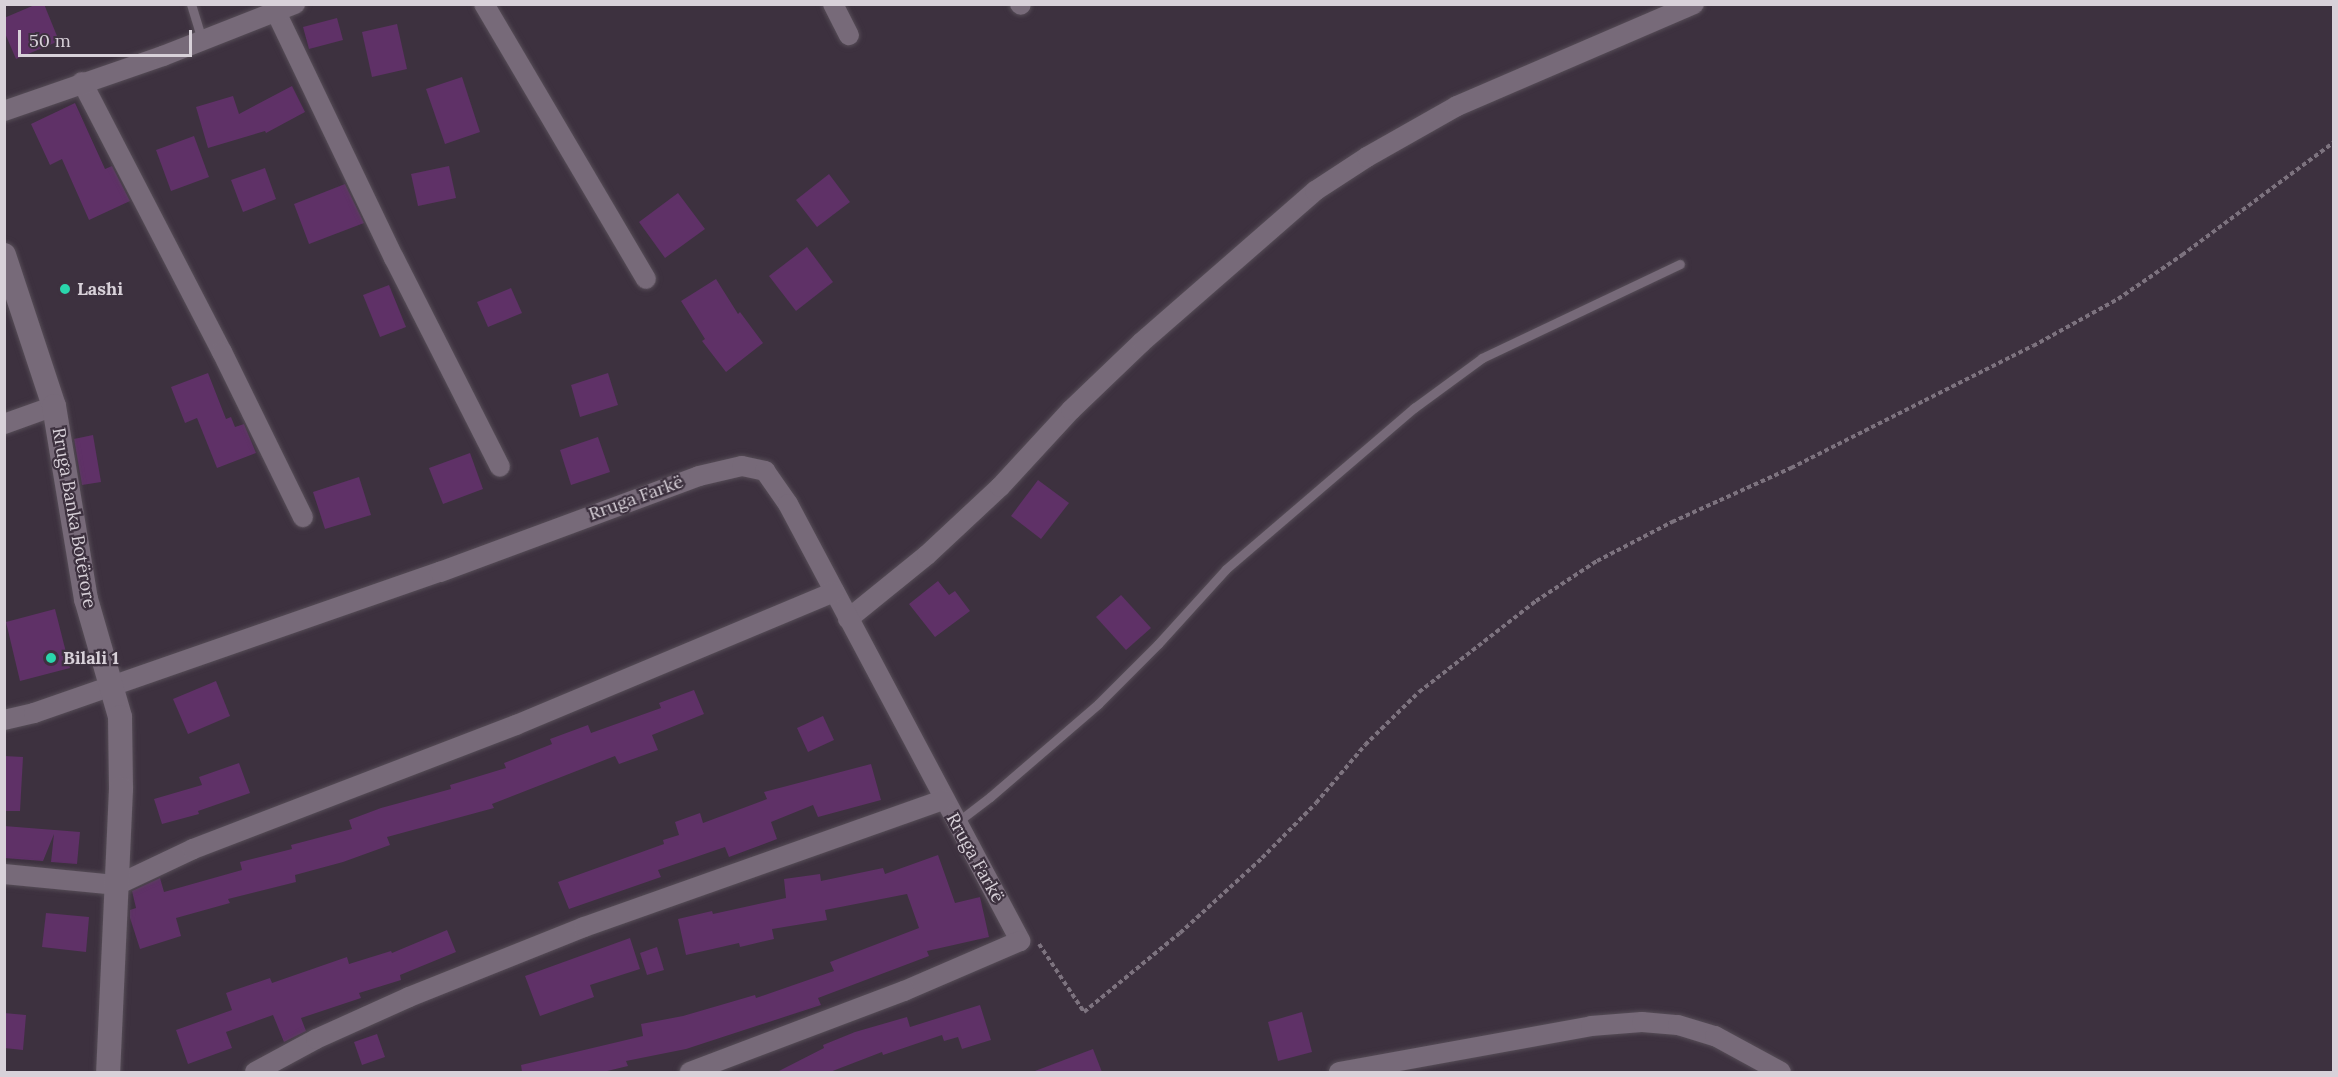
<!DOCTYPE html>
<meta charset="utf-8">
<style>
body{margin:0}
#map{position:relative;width:2338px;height:1077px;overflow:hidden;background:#3d313f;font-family:Lora,serif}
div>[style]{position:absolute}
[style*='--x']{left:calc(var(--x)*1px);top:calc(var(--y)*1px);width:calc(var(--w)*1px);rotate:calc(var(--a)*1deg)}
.building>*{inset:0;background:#5f3167}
.path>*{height:4px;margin-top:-2px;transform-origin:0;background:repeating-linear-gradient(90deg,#7d737f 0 4.5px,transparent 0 7.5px)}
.roads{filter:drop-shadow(0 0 2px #564d57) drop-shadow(0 0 2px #564d57)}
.service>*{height:9px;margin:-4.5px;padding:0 4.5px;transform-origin:4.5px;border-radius:4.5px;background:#776a79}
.minor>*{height:20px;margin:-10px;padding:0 10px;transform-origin:10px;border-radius:10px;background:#776a79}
.tertiary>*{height:24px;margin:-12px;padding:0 12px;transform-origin:12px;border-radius:12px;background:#776a79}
.dots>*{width:16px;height:16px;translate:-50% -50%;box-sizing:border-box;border:3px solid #3d313f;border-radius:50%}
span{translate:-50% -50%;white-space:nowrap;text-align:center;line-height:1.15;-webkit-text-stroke:4.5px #3d313f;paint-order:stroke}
.poi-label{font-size:18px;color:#d8d1d9;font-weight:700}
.left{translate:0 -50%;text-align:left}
.street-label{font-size:18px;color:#d8d1d9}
.frame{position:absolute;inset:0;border:6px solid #d8d1d9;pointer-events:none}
.scale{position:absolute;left:18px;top:30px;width:174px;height:27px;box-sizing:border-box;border:3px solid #d8d1d9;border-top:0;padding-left:8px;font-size:18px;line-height:21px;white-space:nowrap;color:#d8d1d9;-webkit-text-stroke:4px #3d313f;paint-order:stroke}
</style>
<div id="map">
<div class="building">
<i style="clip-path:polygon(37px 4px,44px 4px,59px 41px,16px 59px,4px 31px,4px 18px)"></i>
<i style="clip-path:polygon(337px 18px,343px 40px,309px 49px,303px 27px)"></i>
<i style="clip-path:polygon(397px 24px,407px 69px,372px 77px,362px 32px)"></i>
<i style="clip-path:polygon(462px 77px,480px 132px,445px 144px,426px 89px)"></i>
<i style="clip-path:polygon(292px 86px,305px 112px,266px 133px,265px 131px,208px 148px,196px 107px,233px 96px,239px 114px)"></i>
<i style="clip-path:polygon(75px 103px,105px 169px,112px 166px,130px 201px,89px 220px,62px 159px,50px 165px,31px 124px)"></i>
<i style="clip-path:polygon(194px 136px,209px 177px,171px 191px,156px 150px)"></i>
<i style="clip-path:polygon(449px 166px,456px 198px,418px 206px,411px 174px)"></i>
<i style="clip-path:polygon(265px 168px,276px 199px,243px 212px,231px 180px)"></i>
<i style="clip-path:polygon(829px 174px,850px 202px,817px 227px,796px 200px)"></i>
<i style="clip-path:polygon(345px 184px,364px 223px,309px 244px,294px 204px)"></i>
<i style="clip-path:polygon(678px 193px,705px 229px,665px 258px,639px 222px)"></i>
<i style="clip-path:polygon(807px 247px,833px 282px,796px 311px,769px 276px)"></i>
<i style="clip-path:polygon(716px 279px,738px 314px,740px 312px,763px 343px,726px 372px,702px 341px,705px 339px,681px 301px)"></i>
<i style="clip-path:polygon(389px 285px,406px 327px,380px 337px,363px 295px)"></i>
<i style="clip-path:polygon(511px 288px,522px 313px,488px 327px,477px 302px)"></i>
<i style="clip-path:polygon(208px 373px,226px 419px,231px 417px,235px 427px,244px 424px,256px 453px,217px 468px,197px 418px,185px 423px,171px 387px)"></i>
<i style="clip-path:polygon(608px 373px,618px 405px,580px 417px,571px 385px)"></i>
<i style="clip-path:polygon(93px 435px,101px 482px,82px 485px,74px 439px)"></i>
<i style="clip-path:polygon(598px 437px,610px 472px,571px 485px,560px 450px)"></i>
<i style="clip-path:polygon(470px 453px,483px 489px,443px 504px,429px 468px)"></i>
<i style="clip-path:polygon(359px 477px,371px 515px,325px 529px,313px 492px)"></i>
<i style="clip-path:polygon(1038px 480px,1069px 503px,1041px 539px,1011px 516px)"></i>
<i style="clip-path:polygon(938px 581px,949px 595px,955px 591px,970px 611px,935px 637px,909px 604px)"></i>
<i style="clip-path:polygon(1121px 595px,1151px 628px,1126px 650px,1096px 617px)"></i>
<i style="clip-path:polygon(55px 609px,70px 668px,20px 681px,6px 622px)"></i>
<i style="clip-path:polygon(216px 681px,230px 716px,188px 734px,173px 699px)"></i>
<i style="clip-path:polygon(694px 690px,704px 714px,652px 735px,658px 750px,619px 764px,615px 756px,492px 804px,494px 808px,387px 837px,390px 845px,343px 862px,295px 875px,296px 882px,228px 899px,230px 903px,176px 918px,181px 936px,140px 949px,130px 918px,130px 910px,136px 908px,132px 891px,160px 878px,164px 892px,242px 870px,240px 862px,292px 849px,291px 845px,352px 829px,349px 820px,381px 808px,451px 789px,450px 785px,506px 768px,504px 763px,552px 744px,550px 739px,588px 725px,591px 733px,661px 708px,659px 703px)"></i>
<i style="clip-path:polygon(823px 716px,834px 740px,808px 752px,797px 728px)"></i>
<i style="clip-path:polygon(4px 756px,23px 757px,20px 811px,4px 811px)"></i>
<i style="clip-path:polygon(239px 763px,250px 793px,198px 811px,199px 814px,162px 824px,154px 799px,202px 785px,199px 777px)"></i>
<i style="clip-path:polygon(871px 764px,881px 800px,818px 817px,813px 805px,771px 822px,777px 839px,729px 857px,725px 847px,658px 870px,661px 877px,569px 909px,558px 882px,664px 844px,663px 840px,679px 835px,675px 822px,700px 813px,703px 823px,767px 799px,764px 792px)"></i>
<i style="clip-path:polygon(4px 826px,80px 832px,77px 864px,51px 862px,54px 834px,43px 861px,4px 858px)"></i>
<i style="clip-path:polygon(938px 855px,955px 903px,980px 897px,989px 937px,927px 951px,929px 956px,818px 998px,821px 1005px,686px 1049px,626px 1061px,628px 1066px,603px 1072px,522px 1072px,521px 1065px,643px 1036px,641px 1024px,683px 1016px,755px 995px,756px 998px,834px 971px,830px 962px,919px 928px,907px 894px,825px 910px,827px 920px,772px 929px,774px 939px,740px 947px,739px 943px,686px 955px,678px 919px,712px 911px,713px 914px,786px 898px,784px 879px,820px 874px,821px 881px,883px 868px,885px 874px)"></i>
<i style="clip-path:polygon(46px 913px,89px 917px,86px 952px,42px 947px)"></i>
<i style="clip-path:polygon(447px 930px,456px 952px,400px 975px,401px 980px,359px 993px,361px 998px,301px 1018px,306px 1031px,284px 1042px,273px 1015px,226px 1032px,232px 1048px,188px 1064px,176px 1030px,232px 1010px,226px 993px,270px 978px,272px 983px,347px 957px,349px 964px,391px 951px,392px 953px)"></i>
<i style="clip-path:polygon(630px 938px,640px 969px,590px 985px,594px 997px,540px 1016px,525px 976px)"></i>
<i style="clip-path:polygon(657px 947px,664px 970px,647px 975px,640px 953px)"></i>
<i style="clip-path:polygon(980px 1005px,991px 1040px,962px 1049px,958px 1037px,944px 1041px,942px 1035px,883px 1055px,882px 1052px,830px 1072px,777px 1072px,824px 1048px,823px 1045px,855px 1032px,907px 1017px,910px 1027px)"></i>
<i style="clip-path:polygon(1302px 1012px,1312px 1052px,1278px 1061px,1268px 1022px)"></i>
<i style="clip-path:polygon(4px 1013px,26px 1015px,23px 1050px,4px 1048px)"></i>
<i style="clip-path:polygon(377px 1034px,385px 1057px,362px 1065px,354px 1042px)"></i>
<i style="clip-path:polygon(1093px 1049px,1102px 1072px,1035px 1072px,1035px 1071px)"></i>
</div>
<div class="path">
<i style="--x:1039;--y:944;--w:82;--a:56.5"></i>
<i style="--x:1084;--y:1012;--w:124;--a:-39.5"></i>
<i style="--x:1180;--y:933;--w:111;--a:-42.4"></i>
<i style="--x:1262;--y:858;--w:77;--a:-45.5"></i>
<i style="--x:1316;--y:803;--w:76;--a:-49.8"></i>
<i style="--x:1365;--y:745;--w:76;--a:-44.5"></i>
<i style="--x:1419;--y:692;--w:148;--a:-37.9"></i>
<i style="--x:1536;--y:601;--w:73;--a:-33.3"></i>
<i style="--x:1597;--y:561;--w:85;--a:-27.5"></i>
<i style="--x:1672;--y:522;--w:131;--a:-24.4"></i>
<i style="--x:1791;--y:468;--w:271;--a:-26.8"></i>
<i style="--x:2033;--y:346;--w:97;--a:-28.9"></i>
<i style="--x:2118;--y:299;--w:78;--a:-34.5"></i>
<i style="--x:2182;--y:255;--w:189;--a:-36.6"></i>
</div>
<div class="roads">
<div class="service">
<i style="--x:191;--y:4;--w:38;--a:73"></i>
<i style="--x:956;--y:823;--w:43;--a:-37.4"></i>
<i style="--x:990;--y:797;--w:143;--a:-40.7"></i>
<i style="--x:1098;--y:704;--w:85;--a:-45"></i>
<i style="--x:1158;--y:644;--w:101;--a:-47.8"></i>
<i style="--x:1226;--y:569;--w:248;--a:-40.6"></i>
<i style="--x:1414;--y:408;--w:84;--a:-36.3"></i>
<i style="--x:1482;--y:358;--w:219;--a:-25.4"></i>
</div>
<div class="minor">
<i style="--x:484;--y:4;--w:319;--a:59.5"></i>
<i style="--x:833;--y:4;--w:35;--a:63"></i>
<i style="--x:1020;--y:4;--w:1;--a:45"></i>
<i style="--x:276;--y:12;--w:273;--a:64.4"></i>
<i style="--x:394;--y:258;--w:234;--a:63.1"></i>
<i style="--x:82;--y:82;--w:304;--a:62.6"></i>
<i style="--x:222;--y:352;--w:184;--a:63.9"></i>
<i style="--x:4;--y:111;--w:168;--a:-19.1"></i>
<i style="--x:163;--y:56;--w:142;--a:-21.5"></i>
<i style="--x:4;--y:424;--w:53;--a:-19.8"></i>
<i style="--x:848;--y:619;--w:102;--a:-39"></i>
<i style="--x:927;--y:555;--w:100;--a:-43"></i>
<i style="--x:1000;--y:487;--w:105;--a:-47.3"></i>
<i style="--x:1071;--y:410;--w:98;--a:-43.8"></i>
<i style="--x:1142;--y:342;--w:230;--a:-41.1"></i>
<i style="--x:1315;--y:191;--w:62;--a:-33.2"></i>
<i style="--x:1367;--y:157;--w:103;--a:-29.5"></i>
<i style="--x:1457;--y:106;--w:258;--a:-23.3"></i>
<i style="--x:4;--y:720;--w:31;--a:-13"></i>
<i style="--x:34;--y:713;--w:430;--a:-19.2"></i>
<i style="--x:440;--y:572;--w:276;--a:-20.3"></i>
<i style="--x:699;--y:476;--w:44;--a:-13.1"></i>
<i style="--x:742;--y:466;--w:24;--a:12"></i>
<i style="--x:765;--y:471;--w:40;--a:55.1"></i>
<i style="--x:788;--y:504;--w:495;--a:62"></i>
<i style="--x:1020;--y:941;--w:126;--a:156.7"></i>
<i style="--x:904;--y:991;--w:229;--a:159.3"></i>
<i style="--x:4;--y:874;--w:114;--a:5.6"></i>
<i style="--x:117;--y:885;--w:84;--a:-25.3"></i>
<i style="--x:193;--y:849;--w:346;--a:-21"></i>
<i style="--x:516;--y:725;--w:345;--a:-22.7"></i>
<i style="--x:255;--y:1072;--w:69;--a:-28.4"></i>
<i style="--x:316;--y:1039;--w:102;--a:-24.3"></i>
<i style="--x:409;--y:997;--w:188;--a:-21.8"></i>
<i style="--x:584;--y:927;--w:381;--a:-19.5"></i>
<i style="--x:1339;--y:1072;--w:256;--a:-10.3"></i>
<i style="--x:1591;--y:1026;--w:51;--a:-4.5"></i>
<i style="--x:1642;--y:1022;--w:36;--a:5"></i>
<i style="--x:1678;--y:1025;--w:39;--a:17"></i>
<i style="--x:1715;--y:1036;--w:75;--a:28.6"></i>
</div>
<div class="tertiary">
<i style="--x:4;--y:255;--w:159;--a:71.7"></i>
<i style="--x:54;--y:406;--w:196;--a:80.6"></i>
<i style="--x:86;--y:599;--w:123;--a:73.9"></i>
<i style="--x:120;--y:717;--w:72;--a:89.2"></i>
<i style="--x:121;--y:789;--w:283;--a:92.6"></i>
</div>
</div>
<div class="dots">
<i style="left:65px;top:289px;background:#2ad5ac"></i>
<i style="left:51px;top:658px;background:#2ad5ac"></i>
</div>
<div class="poi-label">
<span class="left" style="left:77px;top:289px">Lashi</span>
<span class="left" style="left:63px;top:658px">Bilali 1</span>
</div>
<div class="street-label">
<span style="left:636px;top:498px;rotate:-20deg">Rruga Farkë</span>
<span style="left:74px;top:518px;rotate:80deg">Rruga Banka Botërore</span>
<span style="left:975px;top:858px;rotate:61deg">Rruga Farkë</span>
</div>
<div class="frame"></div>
<div class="scale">50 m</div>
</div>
